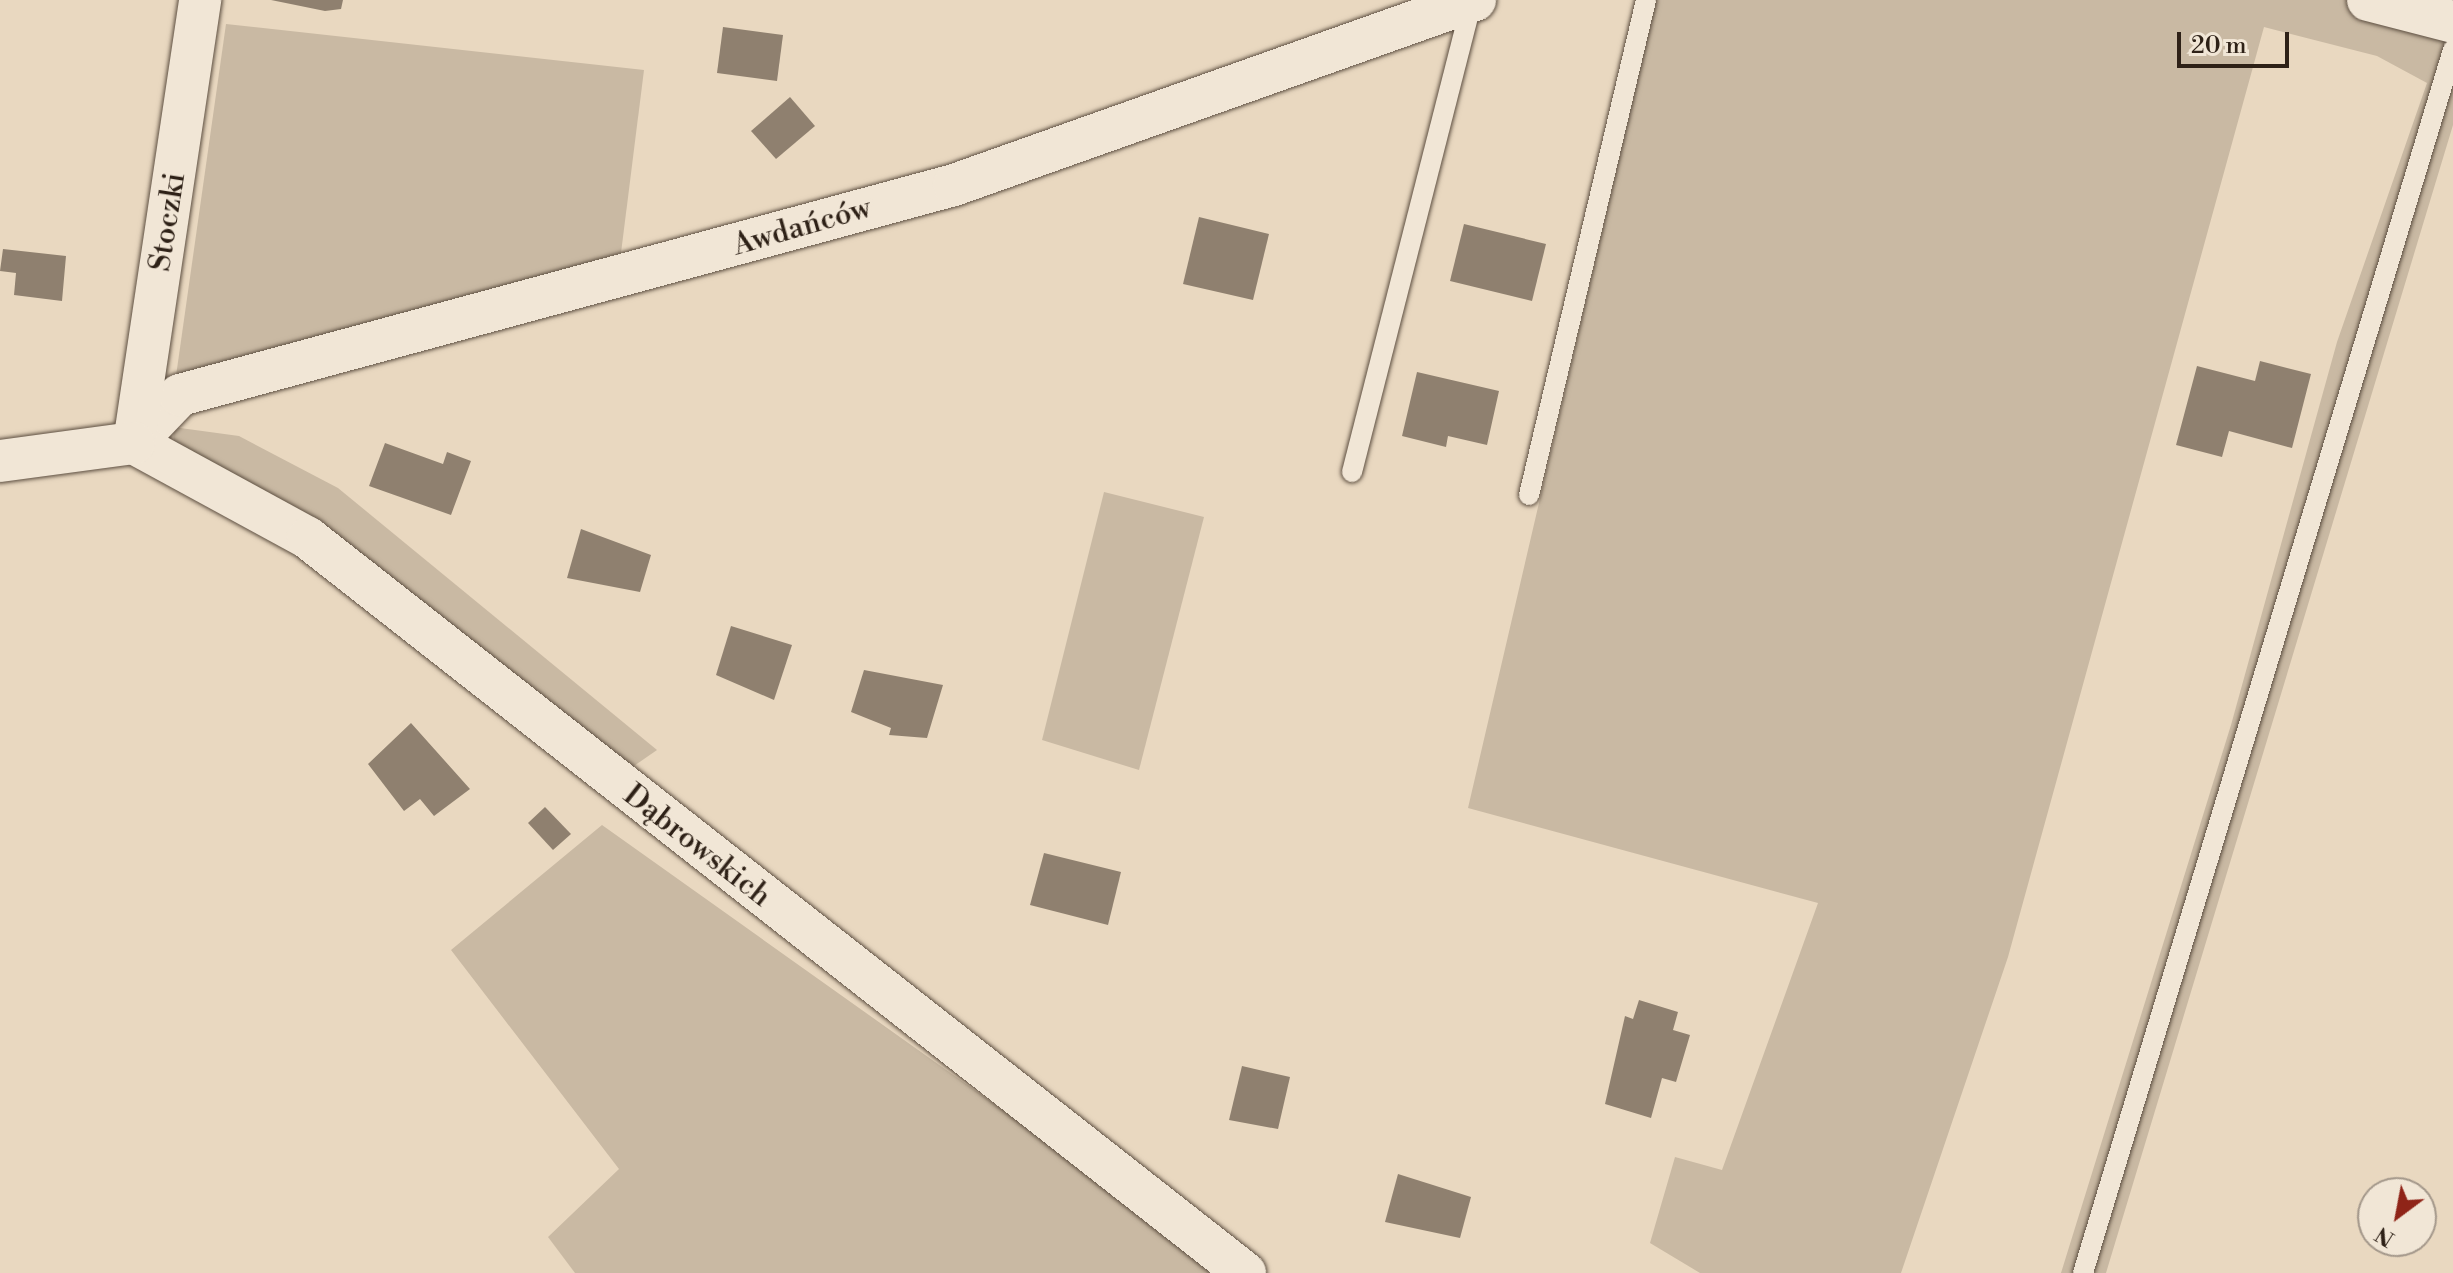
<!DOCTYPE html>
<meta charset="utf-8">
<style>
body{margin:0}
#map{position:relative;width:2453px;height:1273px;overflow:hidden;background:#e9d8c0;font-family:"Libre Bodoni",serif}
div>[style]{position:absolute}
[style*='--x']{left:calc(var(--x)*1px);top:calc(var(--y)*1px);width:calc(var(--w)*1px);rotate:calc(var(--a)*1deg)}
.green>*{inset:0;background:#c9b9a3}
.building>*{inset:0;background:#8f806f}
.roads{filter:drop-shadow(0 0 2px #5d4f41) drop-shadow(0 0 2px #5d4f41)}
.lane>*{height:20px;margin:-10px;padding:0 10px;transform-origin:10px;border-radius:10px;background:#f1e6d6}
.street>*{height:42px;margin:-21px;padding:0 21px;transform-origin:21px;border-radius:21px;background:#f1e6d6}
span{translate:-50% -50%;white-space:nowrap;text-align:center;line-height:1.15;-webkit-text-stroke:6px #f1e6d6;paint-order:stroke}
.street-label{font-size:30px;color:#2e2117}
.north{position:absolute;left:2357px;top:1177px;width:80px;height:80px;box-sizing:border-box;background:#f1e6d6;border:2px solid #a3978a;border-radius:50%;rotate:212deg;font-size:22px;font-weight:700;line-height:32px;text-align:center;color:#2e2117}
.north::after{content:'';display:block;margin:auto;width:28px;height:36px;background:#8f2418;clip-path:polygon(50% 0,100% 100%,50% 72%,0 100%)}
.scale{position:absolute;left:2177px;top:32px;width:112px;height:36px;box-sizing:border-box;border:4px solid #2e2117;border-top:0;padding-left:10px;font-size:24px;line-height:28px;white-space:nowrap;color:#2e2117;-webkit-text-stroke:6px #f1e6d6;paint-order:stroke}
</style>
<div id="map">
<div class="green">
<i style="clip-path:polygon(1656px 0,2415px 0,2453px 10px,2453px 125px,2106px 1273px,2061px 1273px,2231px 725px,2337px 342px,2427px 83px,2377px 56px,2264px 27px,2008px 957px,1901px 1273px,1700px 1273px,1650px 1243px,1675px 1157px,1722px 1170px,1818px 903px,1468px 808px)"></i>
<i style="clip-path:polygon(226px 24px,644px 70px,621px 253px,175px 383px)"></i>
<i style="clip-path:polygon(173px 427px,239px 436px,338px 488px,657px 750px,631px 768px,174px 446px)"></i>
<i style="clip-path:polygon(1104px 492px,1204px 517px,1139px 770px,1042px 740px)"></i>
<i style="clip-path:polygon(602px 825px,1053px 1146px,1212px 1273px,575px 1273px,548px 1237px,619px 1169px,451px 950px)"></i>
</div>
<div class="building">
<i style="clip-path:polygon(271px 0,343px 0,341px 9px,325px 11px)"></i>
<i style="clip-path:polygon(723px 27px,783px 35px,777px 81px,717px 73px)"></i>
<i style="clip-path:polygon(790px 97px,815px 126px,776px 159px,751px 131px)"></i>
<i style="clip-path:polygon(1199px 217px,1269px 234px,1253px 300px,1183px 284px)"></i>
<i style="clip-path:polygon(1464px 224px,1546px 244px,1532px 301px,1450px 281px)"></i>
<i style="clip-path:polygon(3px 249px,66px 256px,62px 301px,14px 295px,16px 273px,0 271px)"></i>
<i style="clip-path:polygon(2260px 361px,2311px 374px,2292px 448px,2229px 431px,2222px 457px,2176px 445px,2197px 366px,2255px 381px)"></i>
<i style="clip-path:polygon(1417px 372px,1499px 391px,1487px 445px,1448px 436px,1446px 447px,1402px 436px)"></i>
<i style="clip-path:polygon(385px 443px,443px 464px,447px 452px,471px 461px,451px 515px,369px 486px)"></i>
<i style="clip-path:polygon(581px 529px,651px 555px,640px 592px,567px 578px)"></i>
<i style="clip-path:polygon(731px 626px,792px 645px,774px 700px,716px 675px)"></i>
<i style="clip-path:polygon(864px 670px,943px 685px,927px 738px,889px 735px,891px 728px,851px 712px)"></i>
<i style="clip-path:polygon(411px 723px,470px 789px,434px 816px,420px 799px,404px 811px,368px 764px)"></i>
<i style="clip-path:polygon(545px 807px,571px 834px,553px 850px,528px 823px)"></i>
<i style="clip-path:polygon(1044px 853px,1121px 872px,1108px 925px,1030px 905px)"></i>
<i style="clip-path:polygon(1639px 1000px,1678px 1012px,1673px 1030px,1690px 1035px,1676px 1082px,1662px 1078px,1651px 1118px,1605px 1104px,1625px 1016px,1633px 1019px)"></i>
<i style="clip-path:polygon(1242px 1066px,1290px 1077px,1278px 1129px,1229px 1120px)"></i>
<i style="clip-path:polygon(1398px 1174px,1471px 1197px,1460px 1238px,1385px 1222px)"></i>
</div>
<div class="roads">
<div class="lane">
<i style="--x:1352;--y:472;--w:486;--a:-75.7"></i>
<i style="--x:1529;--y:495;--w:509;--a:-76.7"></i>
<i style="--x:2083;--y:1273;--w:1278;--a:-73.17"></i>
</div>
<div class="street">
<i style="--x:2368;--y:0;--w:88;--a:14.5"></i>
<i style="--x:134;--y:443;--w:66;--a:-46.2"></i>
<i style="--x:180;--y:395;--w:802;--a:-15.18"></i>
<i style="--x:954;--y:185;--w:553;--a:-19.55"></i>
<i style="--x:134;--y:443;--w:198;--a:28.6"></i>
<i style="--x:308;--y:538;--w:1191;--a:38.11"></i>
<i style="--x:134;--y:443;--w:448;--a:-81.5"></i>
<i style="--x:0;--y:461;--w:135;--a:-7.7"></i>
</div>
</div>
<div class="street-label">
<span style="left:168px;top:222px;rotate:-81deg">Stoczki</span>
<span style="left:802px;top:227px;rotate:-16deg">Awdańców</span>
<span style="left:697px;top:846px;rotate:38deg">Dąbrowskich</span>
</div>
<div class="north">N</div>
<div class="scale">20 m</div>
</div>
